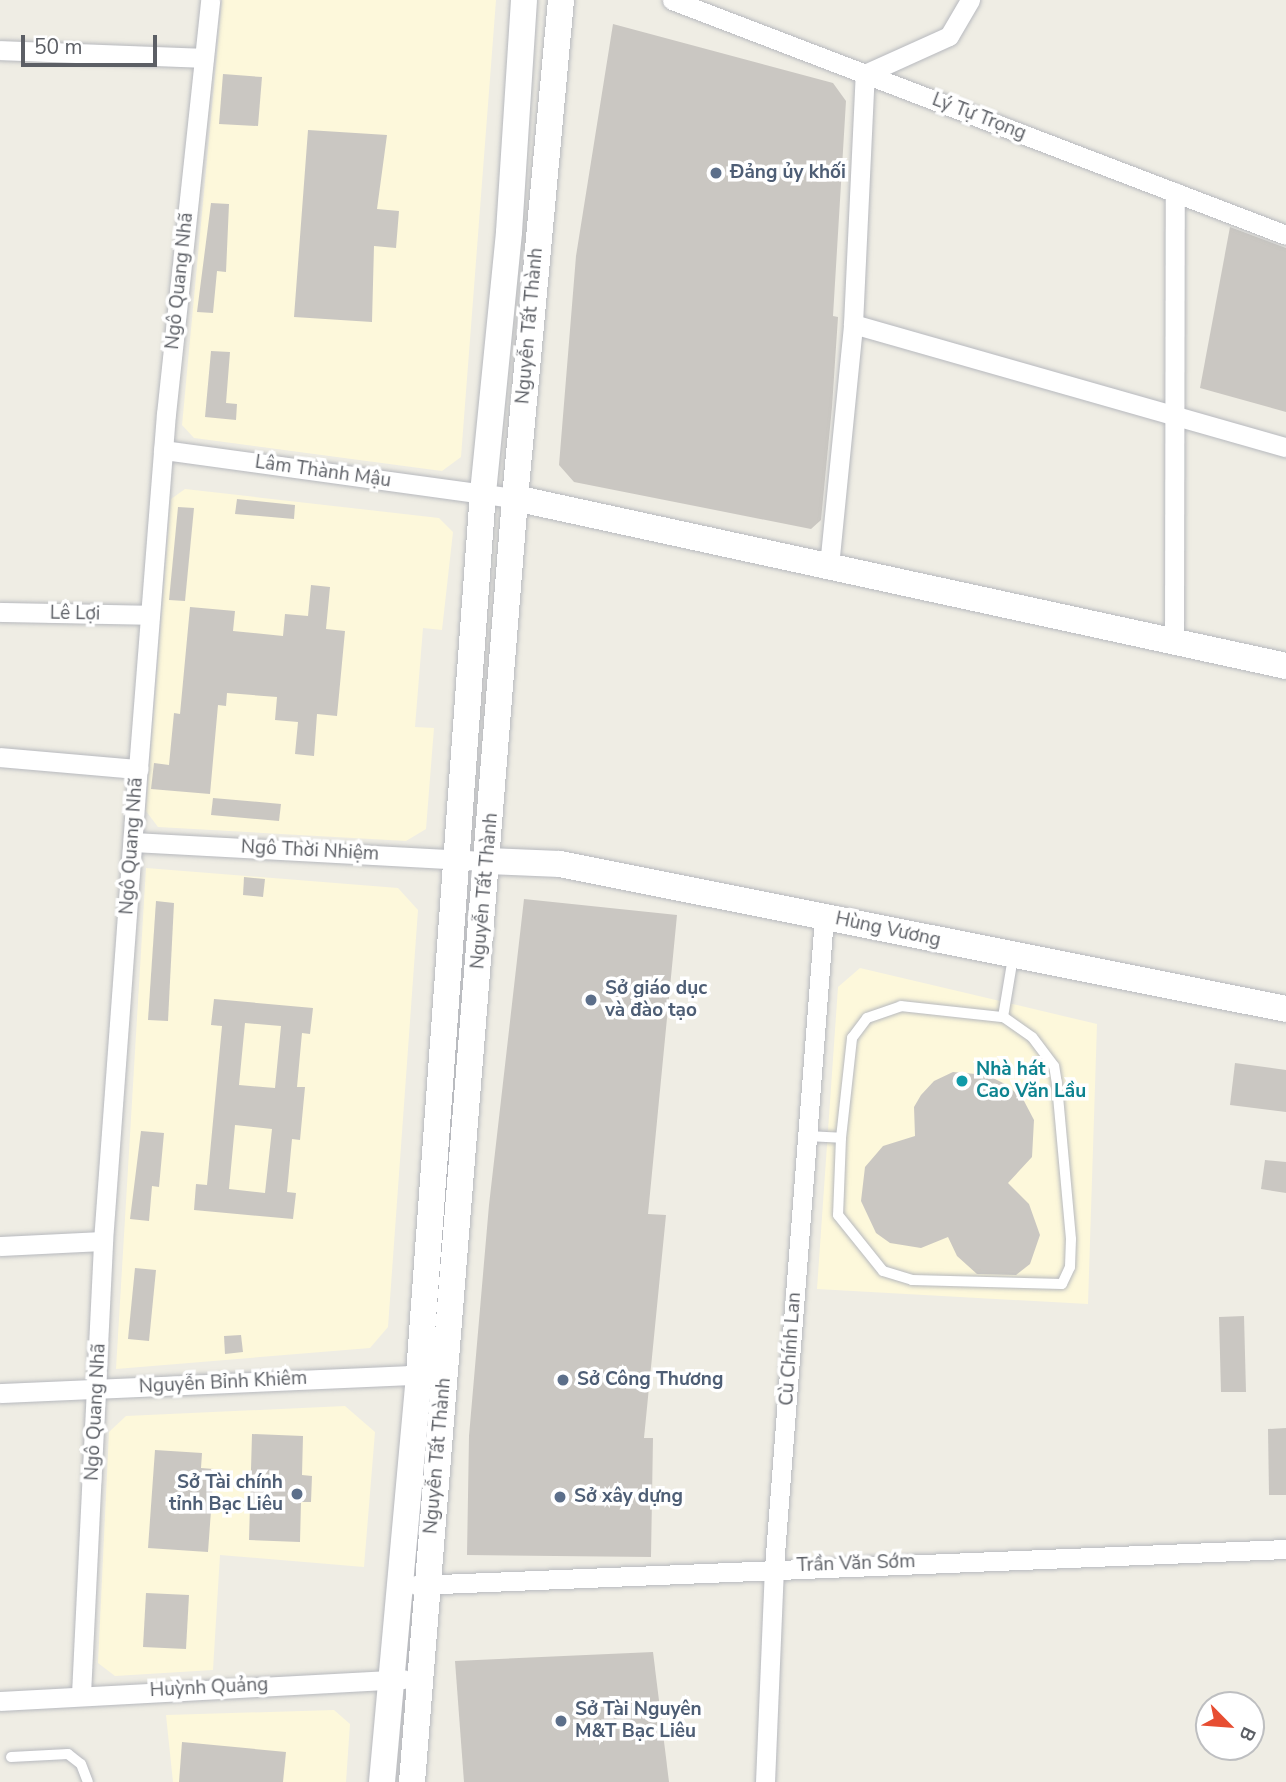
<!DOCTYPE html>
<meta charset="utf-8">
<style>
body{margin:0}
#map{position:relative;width:1286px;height:1782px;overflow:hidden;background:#efede4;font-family:"Nunito Sans",sans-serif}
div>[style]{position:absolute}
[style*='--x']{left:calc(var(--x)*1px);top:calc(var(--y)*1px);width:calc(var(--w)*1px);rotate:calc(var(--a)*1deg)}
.commercial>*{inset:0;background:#fdf8db}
.building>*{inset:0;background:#cac7c2}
.roads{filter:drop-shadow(0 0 2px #b7b9be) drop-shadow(0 0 2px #b7b9be)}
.lane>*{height:10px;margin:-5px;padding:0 5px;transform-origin:5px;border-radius:5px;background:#fff}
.street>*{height:19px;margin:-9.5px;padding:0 9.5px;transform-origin:9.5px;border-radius:9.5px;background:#fff}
.secondary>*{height:26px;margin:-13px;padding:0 13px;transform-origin:13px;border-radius:13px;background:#fff}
.dots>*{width:19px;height:19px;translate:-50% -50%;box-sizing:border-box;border:4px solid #fff;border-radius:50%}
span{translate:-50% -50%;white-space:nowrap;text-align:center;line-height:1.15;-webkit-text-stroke:7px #fff;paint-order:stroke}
.street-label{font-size:19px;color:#5c5f65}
.service-label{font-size:19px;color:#4e5e75;font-weight:700}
.left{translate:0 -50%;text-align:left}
.right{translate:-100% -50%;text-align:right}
.culture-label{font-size:19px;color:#0d838f;font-weight:700}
.north{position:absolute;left:1195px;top:1691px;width:70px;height:70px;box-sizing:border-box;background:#fff;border:2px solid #bebfc1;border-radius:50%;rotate:115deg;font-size:19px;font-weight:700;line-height:28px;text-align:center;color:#5c5f65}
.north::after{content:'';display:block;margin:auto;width:24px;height:32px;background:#e74e32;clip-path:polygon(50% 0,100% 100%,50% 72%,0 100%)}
.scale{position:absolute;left:21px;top:35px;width:136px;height:32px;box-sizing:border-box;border:4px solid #5c5f65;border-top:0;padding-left:9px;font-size:21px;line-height:24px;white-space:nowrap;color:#5c5f65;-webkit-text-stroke:5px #fff;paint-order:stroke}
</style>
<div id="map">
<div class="commercial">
<i style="clip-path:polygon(222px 0,496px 0,461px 457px,442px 471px,194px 438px,182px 425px)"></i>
<i style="clip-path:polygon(185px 489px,439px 518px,453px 532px,442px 630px,423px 628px,415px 727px,434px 728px,426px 829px,406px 841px,158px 827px,146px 811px,171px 499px)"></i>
<i style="clip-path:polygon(146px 868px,398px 888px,418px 910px,388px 1327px,370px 1348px,116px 1369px)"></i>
<i style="clip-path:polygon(860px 968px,1097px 1024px,1088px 1304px,817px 1289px,838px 987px)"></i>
<i style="clip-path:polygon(345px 1406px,375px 1432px,364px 1567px,220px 1555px,213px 1670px,115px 1676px,98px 1663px,109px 1432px,126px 1416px)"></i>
<i style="clip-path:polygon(334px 1710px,350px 1724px,346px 1782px,173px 1782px,166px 1715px)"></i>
</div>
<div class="building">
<i style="clip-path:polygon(613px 24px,833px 83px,846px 101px,833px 316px,838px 317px,832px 407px,821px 520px,811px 529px,574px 482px,559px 465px,576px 256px)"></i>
<i style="clip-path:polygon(223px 74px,262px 77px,258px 126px,219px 124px)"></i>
<i style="clip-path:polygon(308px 130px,387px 135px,377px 209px,399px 211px,396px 248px,374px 246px,372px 322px,294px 317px)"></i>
<i style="clip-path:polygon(211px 203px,229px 204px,226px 272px,217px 271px,213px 313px,197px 312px)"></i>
<i style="clip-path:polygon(1230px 227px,1286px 248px,1286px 412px,1200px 388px)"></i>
<i style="clip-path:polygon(211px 351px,230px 352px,226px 403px,237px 404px,236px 420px,205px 417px)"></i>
<i style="clip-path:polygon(237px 499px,295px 505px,294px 519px,235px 514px)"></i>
<i style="clip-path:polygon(178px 507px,194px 508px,185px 601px,169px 600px)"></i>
<i style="clip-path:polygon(311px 585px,330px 587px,326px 629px,345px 631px,337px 716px,317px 714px,314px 756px,295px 754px,298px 722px,275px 720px,277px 697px,227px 693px,226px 706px,218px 705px,210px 794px,151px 789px,154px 763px,169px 765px,174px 713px,180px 714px,190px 607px,235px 611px,233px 631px,283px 636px,285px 614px,308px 616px)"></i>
<i style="clip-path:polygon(213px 798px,281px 804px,279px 821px,211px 815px)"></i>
<i style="clip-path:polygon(244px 877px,265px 879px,263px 897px,243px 895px)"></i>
<i style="clip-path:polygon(524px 899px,677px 915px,648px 1214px,666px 1215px,644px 1438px,653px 1438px,651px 1557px,467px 1555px,469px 1436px,489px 1205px)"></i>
<i style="clip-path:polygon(156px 901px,174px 903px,168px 1021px,148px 1020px)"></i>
<i style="clip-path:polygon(evenodd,214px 999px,313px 1008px,310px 1034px,302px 1033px,297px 1087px,305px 1087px,300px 1140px,292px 1139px,287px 1192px,296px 1193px,293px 1219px,194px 1210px,196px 1184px,207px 1185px,222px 1026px,211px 1025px,214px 999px,245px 1023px,281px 1026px,275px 1088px,239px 1085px,245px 1023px,214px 999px,235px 1125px,272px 1129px,265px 1193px,229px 1189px,235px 1125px)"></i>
<i style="clip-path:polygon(1235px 1063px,1286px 1070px,1286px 1112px,1230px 1105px)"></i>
<i style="clip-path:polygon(953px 1072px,987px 1075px,1007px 1085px,1023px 1099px,1034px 1120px,1032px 1157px,1008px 1183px,1029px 1204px,1040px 1235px,1030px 1264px,1016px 1275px,977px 1274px,957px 1256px,948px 1237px,921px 1248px,890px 1243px,876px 1233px,861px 1201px,865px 1167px,883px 1146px,915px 1136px,914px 1107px,921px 1095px,934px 1081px)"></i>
<i style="clip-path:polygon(141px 1131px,164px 1133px,159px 1187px,152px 1186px,149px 1221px,130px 1219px)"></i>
<i style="clip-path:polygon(1265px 1160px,1286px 1162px,1286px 1193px,1261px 1189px)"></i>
<i style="clip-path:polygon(135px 1268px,156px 1270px,149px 1341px,128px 1339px)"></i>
<i style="clip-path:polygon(1244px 1316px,1246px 1392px,1221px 1392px,1219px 1317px)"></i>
<i style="clip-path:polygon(241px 1335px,243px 1352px,225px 1354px,224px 1336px)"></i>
<i style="clip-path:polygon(1286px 1428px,1286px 1495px,1269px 1495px,1268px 1429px)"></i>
<i style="clip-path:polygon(252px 1434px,303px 1436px,302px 1475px,312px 1476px,311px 1502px,301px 1502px,300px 1542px,249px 1540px)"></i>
<i style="clip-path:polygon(155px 1450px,202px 1453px,201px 1468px,214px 1469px,208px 1552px,148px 1548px)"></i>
<i style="clip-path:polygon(146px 1593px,189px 1595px,186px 1649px,143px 1647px)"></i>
<i style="clip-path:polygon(653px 1652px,669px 1782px,464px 1782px,455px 1661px)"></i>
<i style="clip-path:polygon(182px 1742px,286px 1752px,283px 1782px,179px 1782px)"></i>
</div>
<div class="roads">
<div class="lane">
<i style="--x:807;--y:1136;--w:34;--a:3"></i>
<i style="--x:841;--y:1138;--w:101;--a:-83.7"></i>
<i style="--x:852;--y:1038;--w:25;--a:-53"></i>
<i style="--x:867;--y:1018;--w:36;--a:-19"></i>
<i style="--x:901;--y:1006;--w:103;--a:6.2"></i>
<i style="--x:841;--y:1138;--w:77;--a:92.2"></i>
<i style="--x:838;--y:1215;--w:72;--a:51.2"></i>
<i style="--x:883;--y:1271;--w:30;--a:17"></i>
<i style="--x:912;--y:1280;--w:150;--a:1.5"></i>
<i style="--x:1062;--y:1284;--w:19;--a:-65"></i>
<i style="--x:1070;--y:1267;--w:28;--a:-88"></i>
<i style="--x:1071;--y:1239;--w:156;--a:-95.2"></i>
<i style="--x:1057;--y:1084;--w:18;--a:-99"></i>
<i style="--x:1054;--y:1066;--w:36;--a:-127"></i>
<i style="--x:1032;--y:1037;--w:35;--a:-145"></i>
<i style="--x:1003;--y:1017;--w:61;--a:-80.5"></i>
<i style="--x:11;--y:1757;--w:57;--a:-3"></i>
<i style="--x:68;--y:1754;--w:16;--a:38"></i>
<i style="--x:81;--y:1764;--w:19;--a:69"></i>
</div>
<div class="street">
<i style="--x:672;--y:0;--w:657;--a:20.94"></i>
<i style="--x:0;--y:50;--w:204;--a:2.2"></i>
<i style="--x:853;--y:324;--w:450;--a:15.9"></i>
<i style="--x:163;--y:450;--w:355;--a:7.8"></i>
<i style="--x:829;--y:566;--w:243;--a:-84.3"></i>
<i style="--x:853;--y:324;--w:250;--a:-87.3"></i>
<i style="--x:865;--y:74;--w:92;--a:-24.3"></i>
<i style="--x:949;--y:36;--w:42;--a:-59.7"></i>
<i style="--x:0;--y:612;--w:150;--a:1.1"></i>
<i style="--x:1174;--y:642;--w:450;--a:-89.9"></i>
<i style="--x:0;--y:757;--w:139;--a:5"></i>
<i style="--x:133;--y:842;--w:356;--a:3.1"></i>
<i style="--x:0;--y:1246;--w:103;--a:-2.8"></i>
<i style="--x:0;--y:1393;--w:431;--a:-2.5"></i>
<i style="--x:416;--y:1585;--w:871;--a:-2.37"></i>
<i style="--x:81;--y:1694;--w:454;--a:-87.2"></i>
<i style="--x:103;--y:1241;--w:473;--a:-85.8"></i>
<i style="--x:138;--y:769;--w:356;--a:-85.5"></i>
<i style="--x:166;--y:414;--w:416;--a:-83.9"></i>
<i style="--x:0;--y:1701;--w:404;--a:-3.1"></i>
<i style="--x:765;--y:1782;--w:215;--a:-87.6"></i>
<i style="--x:774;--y:1567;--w:652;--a:-85.6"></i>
</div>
<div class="secondary">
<i style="--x:515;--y:498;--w:789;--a:12.29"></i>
<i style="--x:488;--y:861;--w:72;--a:2.4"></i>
<i style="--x:560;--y:864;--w:740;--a:11.29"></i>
<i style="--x:382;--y:1782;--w:410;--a:-84.8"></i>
<i style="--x:419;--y:1374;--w:883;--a:-85.85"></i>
<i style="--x:483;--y:493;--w:262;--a:-84.3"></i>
<i style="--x:509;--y:232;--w:232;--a:-86.3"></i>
<i style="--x:412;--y:1782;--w:1288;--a:-85.41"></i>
<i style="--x:515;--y:498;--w:500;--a:-84.72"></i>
</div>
</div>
<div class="dots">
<i style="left:716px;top:173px;background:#5c6f8a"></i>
<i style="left:591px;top:1000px;background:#5c6f8a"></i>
<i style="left:962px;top:1081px;background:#0f9aa8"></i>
<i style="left:563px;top:1380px;background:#5c6f8a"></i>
<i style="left:297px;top:1494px;background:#5c6f8a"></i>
<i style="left:560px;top:1497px;background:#5c6f8a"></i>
<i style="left:561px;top:1721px;background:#5c6f8a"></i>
</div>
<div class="street-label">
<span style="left:979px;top:117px;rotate:21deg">Lý Tự Trọng</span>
<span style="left:180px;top:281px;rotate:-84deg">Ngô Quang Nhã</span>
<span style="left:530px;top:326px;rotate:-85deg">Nguyễn Tất Thành</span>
<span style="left:323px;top:472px;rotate:8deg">Lâm Thành Mậu</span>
<span style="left:75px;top:614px;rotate:1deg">Lê Lợi</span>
<span style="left:132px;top:846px;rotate:-86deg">Ngô Quang Nhã</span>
<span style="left:310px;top:851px;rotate:3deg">Ngô Thời Nhiệm</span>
<span style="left:485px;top:891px;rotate:-85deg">Nguyễn Tất Thành</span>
<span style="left:888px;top:930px;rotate:12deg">Hùng Vương</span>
<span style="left:791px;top:1349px;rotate:-86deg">Cù Chính Lan</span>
<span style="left:223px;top:1383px;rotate:-3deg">Nguyễn Bỉnh Khiêm</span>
<span style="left:96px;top:1412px;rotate:-87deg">Ngô Quang Nhã</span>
<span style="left:438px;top:1456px;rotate:-85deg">Nguyễn Tất Thành</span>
<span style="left:856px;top:1564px;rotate:-2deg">Trần Văn Sớm</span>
<span style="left:209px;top:1688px;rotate:-3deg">Huỳnh Quảng</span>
</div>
<div class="service-label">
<span class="left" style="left:730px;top:173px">Đảng ủy khối</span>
<span class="left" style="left:605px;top:1000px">Sở giáo dục<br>và đào tạo</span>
<span class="left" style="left:577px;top:1380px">Sở Công Thương</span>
<span class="right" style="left:283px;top:1494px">Sở Tài chính<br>tỉnh Bạc Liêu</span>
<span class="left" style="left:574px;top:1497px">Sở xây dựng</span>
<span class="left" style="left:575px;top:1721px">Sở Tài Nguyên<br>M&amp;T Bạc Liêu</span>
</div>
<div class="culture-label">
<span class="left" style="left:976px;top:1081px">Nhà hát<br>Cao Văn Lầu</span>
</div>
<div class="north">B</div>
<div class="scale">50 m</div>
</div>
